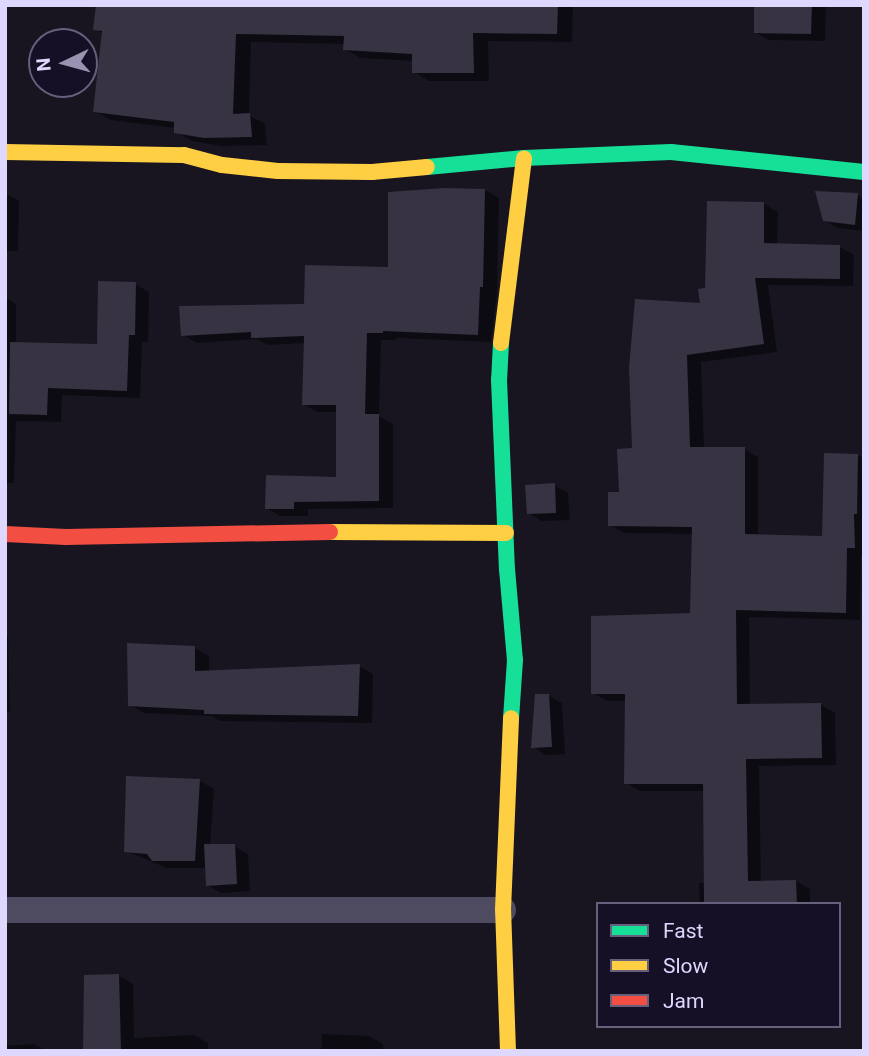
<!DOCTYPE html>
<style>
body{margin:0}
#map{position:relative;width:869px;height:1056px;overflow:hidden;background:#181521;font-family:Roboto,sans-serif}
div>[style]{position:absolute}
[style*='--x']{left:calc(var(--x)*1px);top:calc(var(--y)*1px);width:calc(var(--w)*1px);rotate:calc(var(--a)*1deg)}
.shadow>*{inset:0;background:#0007}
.building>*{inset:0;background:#373343}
.street>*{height:26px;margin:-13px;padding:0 13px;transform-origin:13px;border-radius:13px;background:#4e4b61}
.fast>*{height:16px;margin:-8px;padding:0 8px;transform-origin:8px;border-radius:8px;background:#16e098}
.slow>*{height:16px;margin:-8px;padding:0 8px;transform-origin:8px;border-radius:8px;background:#ffcf43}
.jam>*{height:16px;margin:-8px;padding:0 8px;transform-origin:8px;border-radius:8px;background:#f24e42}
span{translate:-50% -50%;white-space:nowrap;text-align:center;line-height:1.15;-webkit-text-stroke:7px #161026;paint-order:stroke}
.frame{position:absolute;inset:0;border:7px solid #ded7fe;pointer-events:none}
.legend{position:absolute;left:596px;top:902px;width:245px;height:126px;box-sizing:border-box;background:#161026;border:2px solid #66607c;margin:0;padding:9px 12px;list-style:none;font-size:21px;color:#ded7fe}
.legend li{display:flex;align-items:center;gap:14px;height:35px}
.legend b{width:35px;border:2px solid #66607c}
.north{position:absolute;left:28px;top:28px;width:70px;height:70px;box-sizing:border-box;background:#161026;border:2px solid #66607c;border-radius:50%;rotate:265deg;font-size:19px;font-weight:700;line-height:28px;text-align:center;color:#ded7fe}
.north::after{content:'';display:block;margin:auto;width:24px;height:32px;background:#9993b1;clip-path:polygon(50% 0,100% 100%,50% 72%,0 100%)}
</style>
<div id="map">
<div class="shadow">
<i style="clip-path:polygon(98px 5px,573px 5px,572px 42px,488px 41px,489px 81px,429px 81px,414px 72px,414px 61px,360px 58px,345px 49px,345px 44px,251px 42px,249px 115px,265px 124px,267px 145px,221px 146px,192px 141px,176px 132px,176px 128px,110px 120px,95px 111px,104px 34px,95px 29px)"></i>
<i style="clip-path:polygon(756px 5px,826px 5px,825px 41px,769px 40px,755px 32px)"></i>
<i style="clip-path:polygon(485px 190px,499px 198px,497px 294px,491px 342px,396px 338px,396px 340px,381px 340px,379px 416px,393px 424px,393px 508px,308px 509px,308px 516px,280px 516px,266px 508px,338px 478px,338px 412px,317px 412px,303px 404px,305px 343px,267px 345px,257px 339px,197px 343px,183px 335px,306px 305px,390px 268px)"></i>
<i style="clip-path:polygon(5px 193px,19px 201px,18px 251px,5px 251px)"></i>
<i style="clip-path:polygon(857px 195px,864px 199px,864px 231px,838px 228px,824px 220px)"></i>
<i style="clip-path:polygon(764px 204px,778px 212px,777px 245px,840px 247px,854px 255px,853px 286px,768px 285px,777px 352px,701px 362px,704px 449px,744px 449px,758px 457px,758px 536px,824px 537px,858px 455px,864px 459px,864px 555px,861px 555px,860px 620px,749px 617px,750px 706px,821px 705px,835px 713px,836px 765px,759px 766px,761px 882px,796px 881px,810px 889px,810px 904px,700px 904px,699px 883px,706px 883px,704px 791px,640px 791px,626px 783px,626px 701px,607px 701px,593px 693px,692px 615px,693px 534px,624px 533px,610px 525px,634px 450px,706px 290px)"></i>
<i style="clip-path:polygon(135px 284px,149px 292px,148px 342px,142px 342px,140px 398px,62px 395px,61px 422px,16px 421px,14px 483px,5px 483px,5px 297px,16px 304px,16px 343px,99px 346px)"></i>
<i style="clip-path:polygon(554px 485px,568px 493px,570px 520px,542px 521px,528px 513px)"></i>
<i style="clip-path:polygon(5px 634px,8px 636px,10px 712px,5px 712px)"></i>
<i style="clip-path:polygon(195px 648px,209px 656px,209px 672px,359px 666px,373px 674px,372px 723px,220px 721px,212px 716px,144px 713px,130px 705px)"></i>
<i style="clip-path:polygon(548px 695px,562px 703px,565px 754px,546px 755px,533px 747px)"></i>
<i style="clip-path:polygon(128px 778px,200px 781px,214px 789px,210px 846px,234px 846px,248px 854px,250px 891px,221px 893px,207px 885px,207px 868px,167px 868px,126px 851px)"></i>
<i style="clip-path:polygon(119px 976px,133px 984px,134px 1038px,194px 1035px,208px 1043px,208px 1051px,85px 1051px)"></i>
<i style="clip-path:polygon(322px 1034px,369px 1036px,383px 1044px,383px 1051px,321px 1051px)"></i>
<i style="clip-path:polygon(34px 1044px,46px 1051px,5px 1051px,5px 1046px)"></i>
</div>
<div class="building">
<i style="clip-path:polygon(96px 5px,558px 5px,557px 34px,473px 33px,474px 73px,412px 73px,412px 54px,343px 50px,344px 36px,236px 34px,233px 114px,250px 113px,252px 137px,204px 138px,174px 133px,174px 122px,93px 112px,102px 31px,93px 30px)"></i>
<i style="clip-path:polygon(754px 5px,812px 5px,811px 34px,754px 33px)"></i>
<i style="clip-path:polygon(444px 188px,485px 189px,483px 287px,480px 287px,478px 335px,383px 331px,383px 333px,367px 333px,365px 414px,379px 414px,379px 501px,294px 502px,294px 509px,265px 509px,266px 475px,336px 477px,336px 405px,302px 405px,304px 336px,251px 338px,251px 332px,181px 336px,179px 306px,304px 304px,305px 265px,388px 267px,388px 192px)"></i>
<i style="clip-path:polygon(815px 191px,858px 193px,855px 225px,823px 221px)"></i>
<i style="clip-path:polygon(707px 201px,764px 202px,764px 243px,840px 245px,840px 279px,755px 278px,764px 344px,687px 355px,690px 447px,745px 447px,745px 534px,822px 536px,824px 453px,858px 454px,857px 514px,854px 514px,855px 548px,847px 548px,846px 613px,736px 610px,737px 704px,821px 703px,822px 758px,746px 759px,748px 881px,796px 880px,797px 904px,704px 904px,703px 784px,624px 784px,625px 694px,591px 694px,591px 616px,690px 613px,692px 527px,608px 526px,608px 492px,619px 492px,617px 449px,632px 448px,629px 368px,635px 299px,700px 303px,698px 289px,705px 288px)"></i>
<i style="clip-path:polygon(98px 281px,136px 282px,135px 335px,129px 335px,127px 391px,48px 388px,47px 415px,9px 414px,10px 342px,97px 344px)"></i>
<i style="clip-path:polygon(555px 483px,556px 513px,527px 514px,525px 485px)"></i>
<i style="clip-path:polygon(127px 643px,195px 646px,195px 671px,360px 664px,358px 716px,204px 714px,204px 710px,128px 706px)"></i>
<i style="clip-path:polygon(535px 694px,549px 694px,552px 747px,531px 748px)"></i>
<i style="clip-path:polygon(126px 776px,200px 779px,195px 861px,152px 861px,147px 854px,124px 852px)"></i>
<i style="clip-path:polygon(204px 844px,235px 844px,237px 884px,206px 886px)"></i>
<i style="clip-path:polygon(119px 974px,121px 1051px,83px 1051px,84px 975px)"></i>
</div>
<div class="street">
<i style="--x:5;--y:910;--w:498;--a:0"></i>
</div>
<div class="fast">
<i style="--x:427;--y:167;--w:97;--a:-5.3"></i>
<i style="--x:524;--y:158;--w:147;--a:-2.3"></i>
<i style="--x:671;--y:152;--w:194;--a:5.9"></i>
<i style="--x:501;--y:343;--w:37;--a:93"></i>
<i style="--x:499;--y:380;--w:189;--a:87.6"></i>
<i style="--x:507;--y:569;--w:91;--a:85"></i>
<i style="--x:515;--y:660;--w:58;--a:93.9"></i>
</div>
<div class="slow">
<i style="--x:5;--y:152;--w:179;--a:1"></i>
<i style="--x:184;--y:155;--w:39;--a:15"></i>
<i style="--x:222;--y:165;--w:56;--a:6.1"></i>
<i style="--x:278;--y:171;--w:94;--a:0.6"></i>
<i style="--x:372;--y:172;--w:55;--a:-5.2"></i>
<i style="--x:501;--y:343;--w:186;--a:-82.9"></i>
<i style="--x:330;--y:532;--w:176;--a:0.3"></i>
<i style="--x:508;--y:1051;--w:141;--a:-92"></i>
<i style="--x:503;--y:910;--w:192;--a:-87.6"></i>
</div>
<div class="jam">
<i style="--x:5;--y:534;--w:61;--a:2.8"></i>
<i style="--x:66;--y:537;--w:264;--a:-1.1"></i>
</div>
<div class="frame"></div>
<ul class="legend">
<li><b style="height:9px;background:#16e098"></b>Fast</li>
<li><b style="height:9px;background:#ffcf43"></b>Slow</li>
<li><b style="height:9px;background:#f24e42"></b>Jam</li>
</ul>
<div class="north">N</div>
</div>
